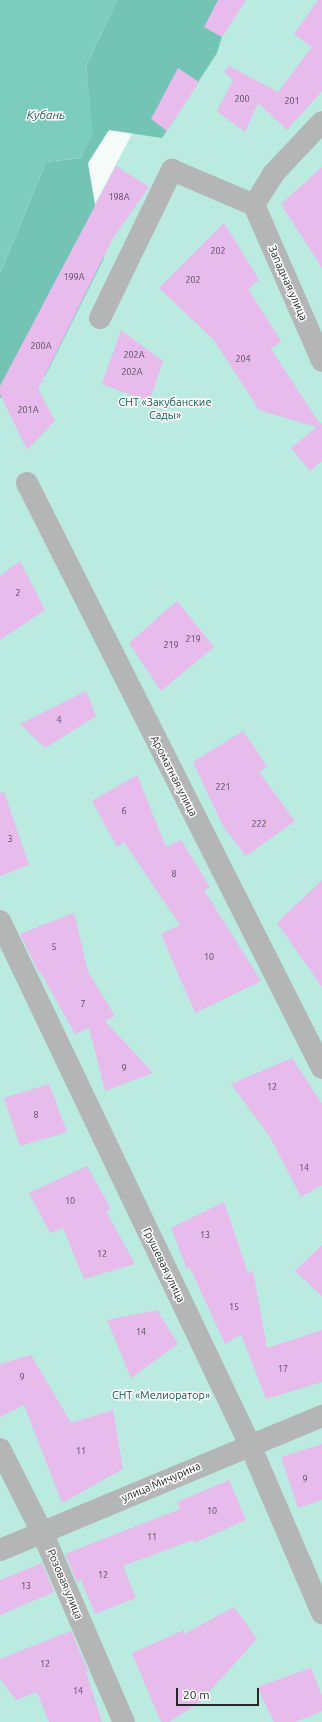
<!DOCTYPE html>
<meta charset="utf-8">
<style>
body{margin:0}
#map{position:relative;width:322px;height:1722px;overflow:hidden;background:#f5fbf9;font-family:Ubuntu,sans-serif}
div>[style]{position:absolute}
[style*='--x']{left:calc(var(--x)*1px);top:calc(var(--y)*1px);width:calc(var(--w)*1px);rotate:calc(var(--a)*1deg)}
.green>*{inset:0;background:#bbeae1}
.forest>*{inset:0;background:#73c4b5}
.water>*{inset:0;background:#7dcdbf}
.building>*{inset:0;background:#e7bbec}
.minor>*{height:22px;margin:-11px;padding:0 11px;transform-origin:11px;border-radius:11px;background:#b3b6b5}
span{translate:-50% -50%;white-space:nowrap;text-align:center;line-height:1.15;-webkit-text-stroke:3px #fff;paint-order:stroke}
.number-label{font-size:9px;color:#564d59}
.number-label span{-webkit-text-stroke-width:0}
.street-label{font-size:11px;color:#262828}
.park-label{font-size:11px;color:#0d544a}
.water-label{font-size:12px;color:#1e6056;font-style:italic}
.scale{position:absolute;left:176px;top:1688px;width:83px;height:18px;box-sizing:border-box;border:2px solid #262828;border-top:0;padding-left:5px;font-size:12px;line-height:14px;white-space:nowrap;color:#262828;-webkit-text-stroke:3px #fff;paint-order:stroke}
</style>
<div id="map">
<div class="green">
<i style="clip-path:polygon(198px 0,322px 0,322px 1722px,0 1722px,0 383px,159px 83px)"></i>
</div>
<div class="forest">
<i style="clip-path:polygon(117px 0,233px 0,217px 53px,162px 138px,109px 130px,88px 163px,104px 258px,45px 376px,0 398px,0 273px,46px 162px,81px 158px,92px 133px,86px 66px)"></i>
</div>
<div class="water">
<i style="clip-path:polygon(0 0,117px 0,86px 66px,93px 133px,81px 158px,46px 162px,0 273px)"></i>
</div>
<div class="building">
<i style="clip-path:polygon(218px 0,246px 0,222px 37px,204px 27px)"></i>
<i style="clip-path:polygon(318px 0,322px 0,322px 91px,287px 130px,258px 103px,245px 132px,217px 111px,233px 80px,224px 72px,229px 66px,278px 92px,312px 47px,294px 34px)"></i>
<i style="clip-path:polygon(178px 68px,199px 82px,167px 131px,151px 119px)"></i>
<i style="clip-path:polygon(116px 166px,149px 187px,113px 238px,38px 389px,55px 421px,27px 450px,0 394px,0 386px)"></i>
<i style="clip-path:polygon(322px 167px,322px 268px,281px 204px)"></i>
<i style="clip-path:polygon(224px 223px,259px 280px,248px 289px,281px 341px,271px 349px,320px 424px,322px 423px,322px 461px,310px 471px,291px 448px,317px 427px,259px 410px,214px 340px,159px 288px)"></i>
<i style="clip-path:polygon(121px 330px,163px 361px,149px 402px,102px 384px)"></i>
<i style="clip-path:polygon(20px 561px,45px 610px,0 640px,0 576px)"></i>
<i style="clip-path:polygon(177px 601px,214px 647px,161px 691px,129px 643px)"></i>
<i style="clip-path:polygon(86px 691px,96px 716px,45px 748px,20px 724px)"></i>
<i style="clip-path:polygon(243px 731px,267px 766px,259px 772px,295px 821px,246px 856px,223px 826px,193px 762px)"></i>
<i style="clip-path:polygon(137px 775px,166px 847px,181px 840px,210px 887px,204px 890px,261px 981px,195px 1013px,161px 934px,180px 925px,124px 842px,117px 847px,92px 801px)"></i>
<i style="clip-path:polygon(4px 792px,29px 865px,0 876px,0 793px)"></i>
<i style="clip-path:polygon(322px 880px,322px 987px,277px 923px)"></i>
<i style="clip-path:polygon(74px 913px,88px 972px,115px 1016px,105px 1021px,153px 1073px,105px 1091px,89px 1028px,75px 1034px,41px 973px,39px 973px,20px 934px)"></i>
<i style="clip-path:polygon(292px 1058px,322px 1104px,322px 1185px,301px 1197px,270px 1137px,231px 1084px)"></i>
<i style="clip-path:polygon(49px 1084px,67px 1132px,20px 1146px,4px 1098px)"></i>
<i style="clip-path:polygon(87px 1166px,111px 1209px,106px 1211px,135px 1264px,84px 1279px,63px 1228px,50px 1233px,29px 1193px)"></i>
<i style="clip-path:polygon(224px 1202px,248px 1273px,253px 1271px,267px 1348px,322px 1330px,322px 1382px,266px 1399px,241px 1334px,225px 1344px,190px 1268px,187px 1269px,171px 1228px)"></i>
<i style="clip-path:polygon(322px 1245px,322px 1296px,295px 1271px)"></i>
<i style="clip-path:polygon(157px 1310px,178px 1344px,131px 1378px,107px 1320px)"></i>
<i style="clip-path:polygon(31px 1355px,71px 1423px,113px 1410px,123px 1469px,62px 1503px,24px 1405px,0 1417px,0 1364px)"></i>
<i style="clip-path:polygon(322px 1444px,322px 1500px,298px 1508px,281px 1457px)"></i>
<i style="clip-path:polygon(229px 1480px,246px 1520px,194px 1543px,193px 1540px,123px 1566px,136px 1598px,95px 1614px,81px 1580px,77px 1582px,65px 1554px,180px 1509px,177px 1502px)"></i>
<i style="clip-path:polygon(42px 1563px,54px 1592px,0 1615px,0 1580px)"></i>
<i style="clip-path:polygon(234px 1607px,257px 1639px,200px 1702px,169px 1722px,161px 1722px,132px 1653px,184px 1630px,184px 1634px)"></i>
<i style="clip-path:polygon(71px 1631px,88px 1671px,86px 1672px,102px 1722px,49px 1722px,37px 1692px,16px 1700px,0 1679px,0 1659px)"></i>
<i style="clip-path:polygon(311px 1668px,322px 1696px,322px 1711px,295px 1722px,274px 1722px,257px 1687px)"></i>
</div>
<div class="minor">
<i style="--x:254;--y:205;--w:170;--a:66.4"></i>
<i style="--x:254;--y:205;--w:36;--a:-58"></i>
<i style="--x:273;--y:174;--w:71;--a:-46.7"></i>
<i style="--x:100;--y:318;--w:165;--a:-64.1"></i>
<i style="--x:172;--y:170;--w:89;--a:23.1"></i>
<i style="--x:27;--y:483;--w:655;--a:63.24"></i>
<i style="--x:0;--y:921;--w:581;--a:64.49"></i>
<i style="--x:250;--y:1445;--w:183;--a:66.8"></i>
<i style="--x:0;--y:1449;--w:93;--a:63.2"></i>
<i style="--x:42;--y:1532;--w:207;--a:66.7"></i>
<i style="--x:0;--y:1550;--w:349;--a:-22.6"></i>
</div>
<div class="number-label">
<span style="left:242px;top:99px">200</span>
<span style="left:292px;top:101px">201</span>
<span style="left:119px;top:197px">198А</span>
<span style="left:218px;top:251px">202</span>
<span style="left:74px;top:277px">199А</span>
<span style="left:193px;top:280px">202</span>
<span style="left:41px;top:346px">200А</span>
<span style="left:134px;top:355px">202А</span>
<span style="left:243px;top:359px">204</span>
<span style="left:132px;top:372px">202А</span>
<span style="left:28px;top:410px">201А</span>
<span style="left:18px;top:593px">2</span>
<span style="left:193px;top:639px">219</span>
<span style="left:171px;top:645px">219</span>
<span style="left:59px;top:720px">4</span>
<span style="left:223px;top:787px">221</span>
<span style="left:124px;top:811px">6</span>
<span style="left:259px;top:824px">222</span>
<span style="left:10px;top:839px">3</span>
<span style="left:174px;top:874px">8</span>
<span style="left:54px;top:947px">5</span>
<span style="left:209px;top:957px">10</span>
<span style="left:83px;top:1004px">7</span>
<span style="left:124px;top:1068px">9</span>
<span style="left:272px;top:1087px">12</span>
<span style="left:36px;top:1115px">8</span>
<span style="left:304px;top:1168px">14</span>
<span style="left:70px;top:1201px">10</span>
<span style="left:205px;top:1235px">13</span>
<span style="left:102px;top:1254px">12</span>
<span style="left:234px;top:1307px">15</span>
<span style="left:141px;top:1332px">14</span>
<span style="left:283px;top:1369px">17</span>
<span style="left:22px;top:1377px">9</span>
<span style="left:81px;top:1451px">11</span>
<span style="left:305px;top:1479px">9</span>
<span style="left:212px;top:1511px">10</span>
<span style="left:152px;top:1537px">11</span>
<span style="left:103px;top:1575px">12</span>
<span style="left:26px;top:1586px">13</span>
<span style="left:45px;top:1664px">12</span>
<span style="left:78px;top:1691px">14</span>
</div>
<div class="street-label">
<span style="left:288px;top:283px;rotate:66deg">Западная улица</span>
<span style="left:174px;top:776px;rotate:63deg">Ароматная улица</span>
<span style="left:164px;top:1265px;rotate:64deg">Грушевая улица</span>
<span style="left:161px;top:1482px;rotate:-23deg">улица Мичурина</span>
<span style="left:65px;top:1584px;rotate:67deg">Розовая улица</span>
</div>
<div class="park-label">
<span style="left:165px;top:409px">СНТ «Закубанские<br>Сады»</span>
<span style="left:161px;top:1395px">СНТ «Мелиоратор»</span>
</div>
<div class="water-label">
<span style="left:46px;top:115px">Кубань</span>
</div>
<div class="scale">20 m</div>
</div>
